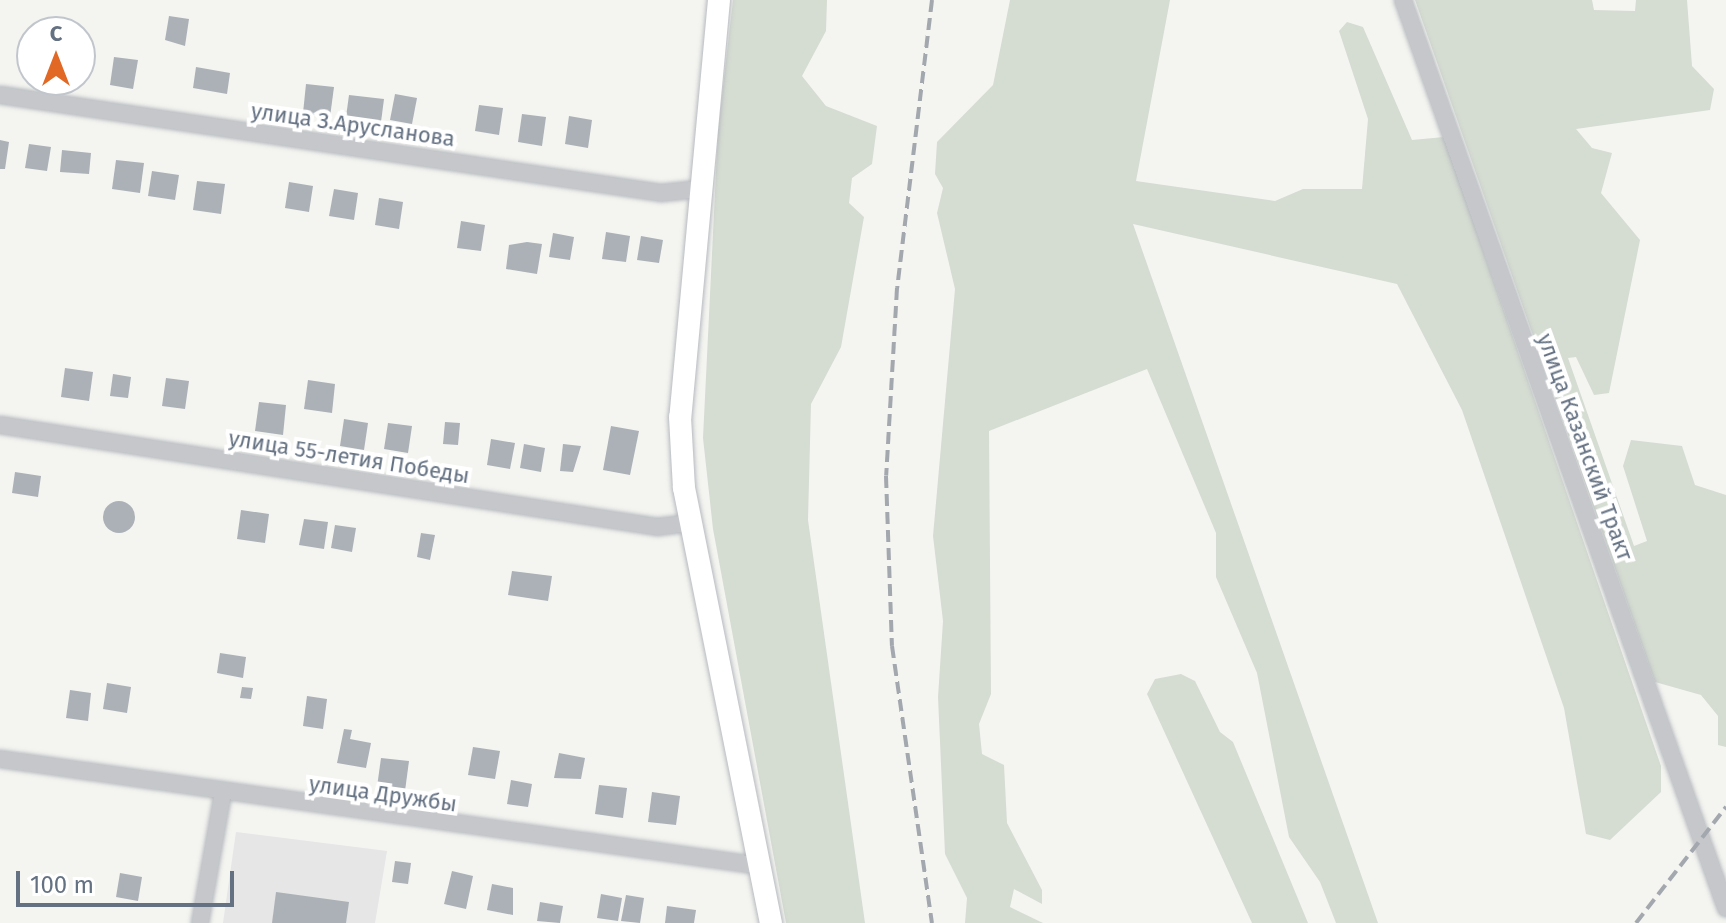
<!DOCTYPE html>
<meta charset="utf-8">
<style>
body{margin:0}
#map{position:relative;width:1726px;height:923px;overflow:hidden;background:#f4f5f1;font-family:"Fira Sans",sans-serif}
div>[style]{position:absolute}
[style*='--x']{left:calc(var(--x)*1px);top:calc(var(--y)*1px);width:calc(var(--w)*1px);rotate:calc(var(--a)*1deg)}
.built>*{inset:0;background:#e5e6e5}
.green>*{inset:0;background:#d5dcd2}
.building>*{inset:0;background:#abb1b7}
.round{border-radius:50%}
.roads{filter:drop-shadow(0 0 2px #b7babf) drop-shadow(0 0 2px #b7babf)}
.street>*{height:16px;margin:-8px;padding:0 8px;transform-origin:8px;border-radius:8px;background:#c5c7cb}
.secondary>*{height:22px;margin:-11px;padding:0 11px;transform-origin:11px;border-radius:11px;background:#fff}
.rail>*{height:4px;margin-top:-2px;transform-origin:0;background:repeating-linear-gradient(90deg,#a3a7ae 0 12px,transparent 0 18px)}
span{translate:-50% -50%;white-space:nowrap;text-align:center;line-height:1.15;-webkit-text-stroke:8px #fff;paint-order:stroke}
.street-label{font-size:22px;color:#647182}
.north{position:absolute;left:16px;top:16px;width:80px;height:80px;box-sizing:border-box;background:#fff;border:2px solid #c1c6cd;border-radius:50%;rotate:0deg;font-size:22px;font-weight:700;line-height:32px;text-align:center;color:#647182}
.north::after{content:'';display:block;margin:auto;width:28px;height:36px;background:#e16925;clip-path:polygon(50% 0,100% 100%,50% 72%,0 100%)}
.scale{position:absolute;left:16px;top:871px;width:218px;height:36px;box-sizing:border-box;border:4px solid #647182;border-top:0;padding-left:10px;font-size:24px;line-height:28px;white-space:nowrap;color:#647182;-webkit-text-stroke:6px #fff;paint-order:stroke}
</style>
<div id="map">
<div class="built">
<i style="clip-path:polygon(236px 832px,387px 851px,375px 923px,223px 923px)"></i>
</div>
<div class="green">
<i style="clip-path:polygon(733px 0,827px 0,826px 31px,802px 76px,826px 106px,877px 126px,872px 164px,852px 178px,849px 203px,864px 217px,841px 347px,811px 404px,808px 520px,865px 923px,786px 923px,713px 529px,703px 438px,718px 131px)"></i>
<i style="clip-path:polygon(1010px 0,1170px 0,1136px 181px,1275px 201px,1303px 189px,1362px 189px,1368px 119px,1339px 31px,1347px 22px,1363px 27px,1412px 140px,1444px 137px,1661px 766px,1661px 792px,1610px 840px,1586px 834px,1564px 708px,1462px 410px,1397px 284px,1133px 224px,1378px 923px,1336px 923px,1320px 882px,1289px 837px,1257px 673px,1216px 577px,1216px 533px,1147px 369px,989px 431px,991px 694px,979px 724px,982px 754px,1004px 765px,1007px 823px,1042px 890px,1042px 904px,1014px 889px,1010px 907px,1043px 923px,965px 923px,967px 898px,945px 854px,938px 697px,943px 621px,933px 536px,955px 289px,937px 213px,943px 188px,935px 174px,937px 142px,993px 85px)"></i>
<i style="clip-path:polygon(1415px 0,1592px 0,1594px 10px,1635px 11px,1636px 0,1687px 0,1692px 66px,1714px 89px,1710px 110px,1576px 129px,1592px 148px,1612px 153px,1601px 193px,1640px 240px,1609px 393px,1594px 395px,1576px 357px,1568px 358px,1634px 546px,1647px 541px,1623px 466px,1631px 440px,1682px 446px,1695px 485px,1726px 495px,1726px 747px,1718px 745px,1718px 716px,1701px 695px,1655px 682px)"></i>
<i style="clip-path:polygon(1181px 674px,1195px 681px,1220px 732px,1233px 742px,1308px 923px,1252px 923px,1147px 694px,1155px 679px)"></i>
</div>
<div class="building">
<i style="clip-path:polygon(169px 16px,189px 19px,185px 46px,165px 40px)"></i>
<i style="clip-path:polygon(28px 35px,32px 36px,32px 65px,23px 63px)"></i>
<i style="clip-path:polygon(80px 44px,91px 45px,86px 78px,80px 77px)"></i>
<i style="clip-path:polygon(114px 57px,138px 60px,133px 89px,110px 85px)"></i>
<i style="clip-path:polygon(196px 67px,230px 73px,227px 94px,193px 88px)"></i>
<i style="clip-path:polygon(306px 84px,334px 87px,330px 117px,303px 113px)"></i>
<i style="clip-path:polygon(395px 94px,417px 98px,412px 124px,390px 120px)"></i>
<i style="clip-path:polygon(349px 95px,384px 99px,381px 122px,346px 117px)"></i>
<i style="clip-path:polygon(479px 105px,503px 108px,499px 135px,475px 131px)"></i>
<i style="clip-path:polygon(522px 114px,546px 117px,542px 146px,518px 142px)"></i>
<i style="clip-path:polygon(569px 116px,592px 120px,588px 148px,565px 144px)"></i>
<i style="clip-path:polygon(0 140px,9px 142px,5px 169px,0 169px)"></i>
<i style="clip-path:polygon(29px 144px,51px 147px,47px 171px,25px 168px)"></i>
<i style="clip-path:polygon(62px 150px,91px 153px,89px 174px,60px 172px)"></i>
<i style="clip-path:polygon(116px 160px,144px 163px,140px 193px,112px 189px)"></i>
<i style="clip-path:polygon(152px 171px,179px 175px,175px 200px,148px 196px)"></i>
<i style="clip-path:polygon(197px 181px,225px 184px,221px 214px,193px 210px)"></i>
<i style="clip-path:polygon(289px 182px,313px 186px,309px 212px,285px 208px)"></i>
<i style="clip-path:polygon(334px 189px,358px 193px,354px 220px,329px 216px)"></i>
<i style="clip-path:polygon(379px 198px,403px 202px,399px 229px,375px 225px)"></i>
<i style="clip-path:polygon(461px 221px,485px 225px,481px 251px,457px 248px)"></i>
<i style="clip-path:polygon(606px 232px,630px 236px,626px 262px,602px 259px)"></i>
<i style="clip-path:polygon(553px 233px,574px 237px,570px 260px,549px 257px)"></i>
<i style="clip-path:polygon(641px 236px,663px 240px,659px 263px,637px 260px)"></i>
<i style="clip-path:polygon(527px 242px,542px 244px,537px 274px,506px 269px,509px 245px)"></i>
<i style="clip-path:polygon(65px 368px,93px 372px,89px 401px,61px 397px)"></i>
<i style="clip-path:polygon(113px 374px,131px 377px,128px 398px,110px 396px)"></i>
<i style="clip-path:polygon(166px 378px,189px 381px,185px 409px,162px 406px)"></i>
<i style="clip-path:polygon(308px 380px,335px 384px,332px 413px,304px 409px)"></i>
<i style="clip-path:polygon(259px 402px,286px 405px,283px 435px,255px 431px)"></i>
<i style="clip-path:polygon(344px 419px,368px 423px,364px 450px,340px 446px)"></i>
<i style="clip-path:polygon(445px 422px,460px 423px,458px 445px,443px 444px)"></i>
<i style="clip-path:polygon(388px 423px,412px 426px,408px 453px,384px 449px)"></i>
<i style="clip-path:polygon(611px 426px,639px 431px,630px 475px,603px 470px)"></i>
<i style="clip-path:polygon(491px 439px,515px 443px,510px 469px,487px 465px)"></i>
<i style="clip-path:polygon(524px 444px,545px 448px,541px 472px,520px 468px)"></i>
<i style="clip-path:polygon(563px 444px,581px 446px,573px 472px,560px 471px)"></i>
<i style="clip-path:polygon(15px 472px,41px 476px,38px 497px,12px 493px)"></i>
<i class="round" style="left:103px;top:501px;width:32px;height:32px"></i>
<i style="clip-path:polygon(241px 510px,269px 514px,265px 543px,237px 539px)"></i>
<i style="clip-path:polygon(304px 519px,328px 522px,324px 549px,299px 545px)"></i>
<i style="clip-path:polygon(335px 525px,356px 528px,352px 552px,331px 548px)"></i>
<i style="clip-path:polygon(421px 533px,435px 535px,430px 560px,417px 557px)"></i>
<i style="clip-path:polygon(512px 571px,552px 576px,548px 601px,508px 595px)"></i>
<i style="clip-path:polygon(220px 653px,246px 657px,243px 678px,217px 673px)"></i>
<i style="clip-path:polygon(107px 683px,131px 687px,127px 713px,103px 709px)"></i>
<i style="clip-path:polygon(242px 687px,253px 688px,251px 699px,240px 698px)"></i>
<i style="clip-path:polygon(70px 690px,91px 693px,88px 721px,66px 718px)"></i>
<i style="clip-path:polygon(307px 696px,327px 699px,323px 729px,303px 726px)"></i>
<i style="clip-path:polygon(344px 729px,352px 730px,350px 739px,371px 743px,366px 768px,337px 763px)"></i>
<i style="clip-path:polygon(473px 747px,500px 751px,495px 779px,468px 775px)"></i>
<i style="clip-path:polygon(559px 753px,585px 758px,581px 779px,554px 778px)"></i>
<i style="clip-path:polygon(381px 758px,409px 761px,405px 791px,377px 787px)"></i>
<i style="clip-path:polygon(511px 780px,532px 784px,528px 807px,507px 804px)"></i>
<i style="clip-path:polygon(599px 785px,627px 788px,623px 818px,595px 814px)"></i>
<i style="clip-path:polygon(652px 792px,680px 796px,676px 825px,648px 822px)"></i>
<i style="clip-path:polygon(395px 861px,411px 863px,408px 884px,392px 882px)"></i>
<i style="clip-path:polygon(452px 871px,473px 876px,466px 909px,444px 904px)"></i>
<i style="clip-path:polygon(120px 873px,142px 877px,138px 901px,116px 897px)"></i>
<i style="clip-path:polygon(492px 884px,513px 888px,513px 915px,487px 910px)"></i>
<i style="clip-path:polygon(276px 892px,349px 902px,346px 923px,272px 923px)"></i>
<i style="clip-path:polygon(601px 894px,622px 898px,618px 921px,597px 918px)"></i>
<i style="clip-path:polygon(626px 895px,644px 898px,640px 923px,621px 921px)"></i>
<i style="clip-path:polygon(540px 902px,563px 906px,560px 923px,537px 921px)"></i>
<i style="clip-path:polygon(667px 906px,696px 910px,694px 923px,665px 923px)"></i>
</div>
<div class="roads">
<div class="street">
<i style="--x:1403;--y:0;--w:964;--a:70.42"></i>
<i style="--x:0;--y:95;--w:668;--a:8.43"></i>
<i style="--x:661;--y:193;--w:38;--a:-6"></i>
<i style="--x:0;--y:425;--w:665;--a:8.82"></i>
<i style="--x:657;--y:527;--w:34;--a:-7"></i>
<i style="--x:0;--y:759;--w:768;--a:8"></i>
<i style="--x:200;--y:923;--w:132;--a:-80"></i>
</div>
<div class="secondary">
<i style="--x:719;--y:0;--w:419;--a:95.3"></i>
<i style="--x:680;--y:417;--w:71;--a:86.8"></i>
<i style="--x:684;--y:488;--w:444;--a:78.7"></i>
</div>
</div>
<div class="rail">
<i style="--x:932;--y:0;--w:290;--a:96.9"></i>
<i style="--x:897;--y:288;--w:188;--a:93.3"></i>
<i style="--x:886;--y:476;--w:170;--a:88"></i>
<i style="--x:892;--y:646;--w:280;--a:81.8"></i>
<i style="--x:1636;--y:923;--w:147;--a:-52.2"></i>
</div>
<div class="street-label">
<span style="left:353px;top:125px;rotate:8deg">улица З.Арусланова</span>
<span style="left:1585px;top:447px;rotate:70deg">улица Казанский Тракт</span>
<span style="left:349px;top:457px;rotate:9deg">улица 55-летия Победы</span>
<span style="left:383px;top:794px;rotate:8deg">улица Дружбы</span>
</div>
<div class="north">С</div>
<div class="scale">100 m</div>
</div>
